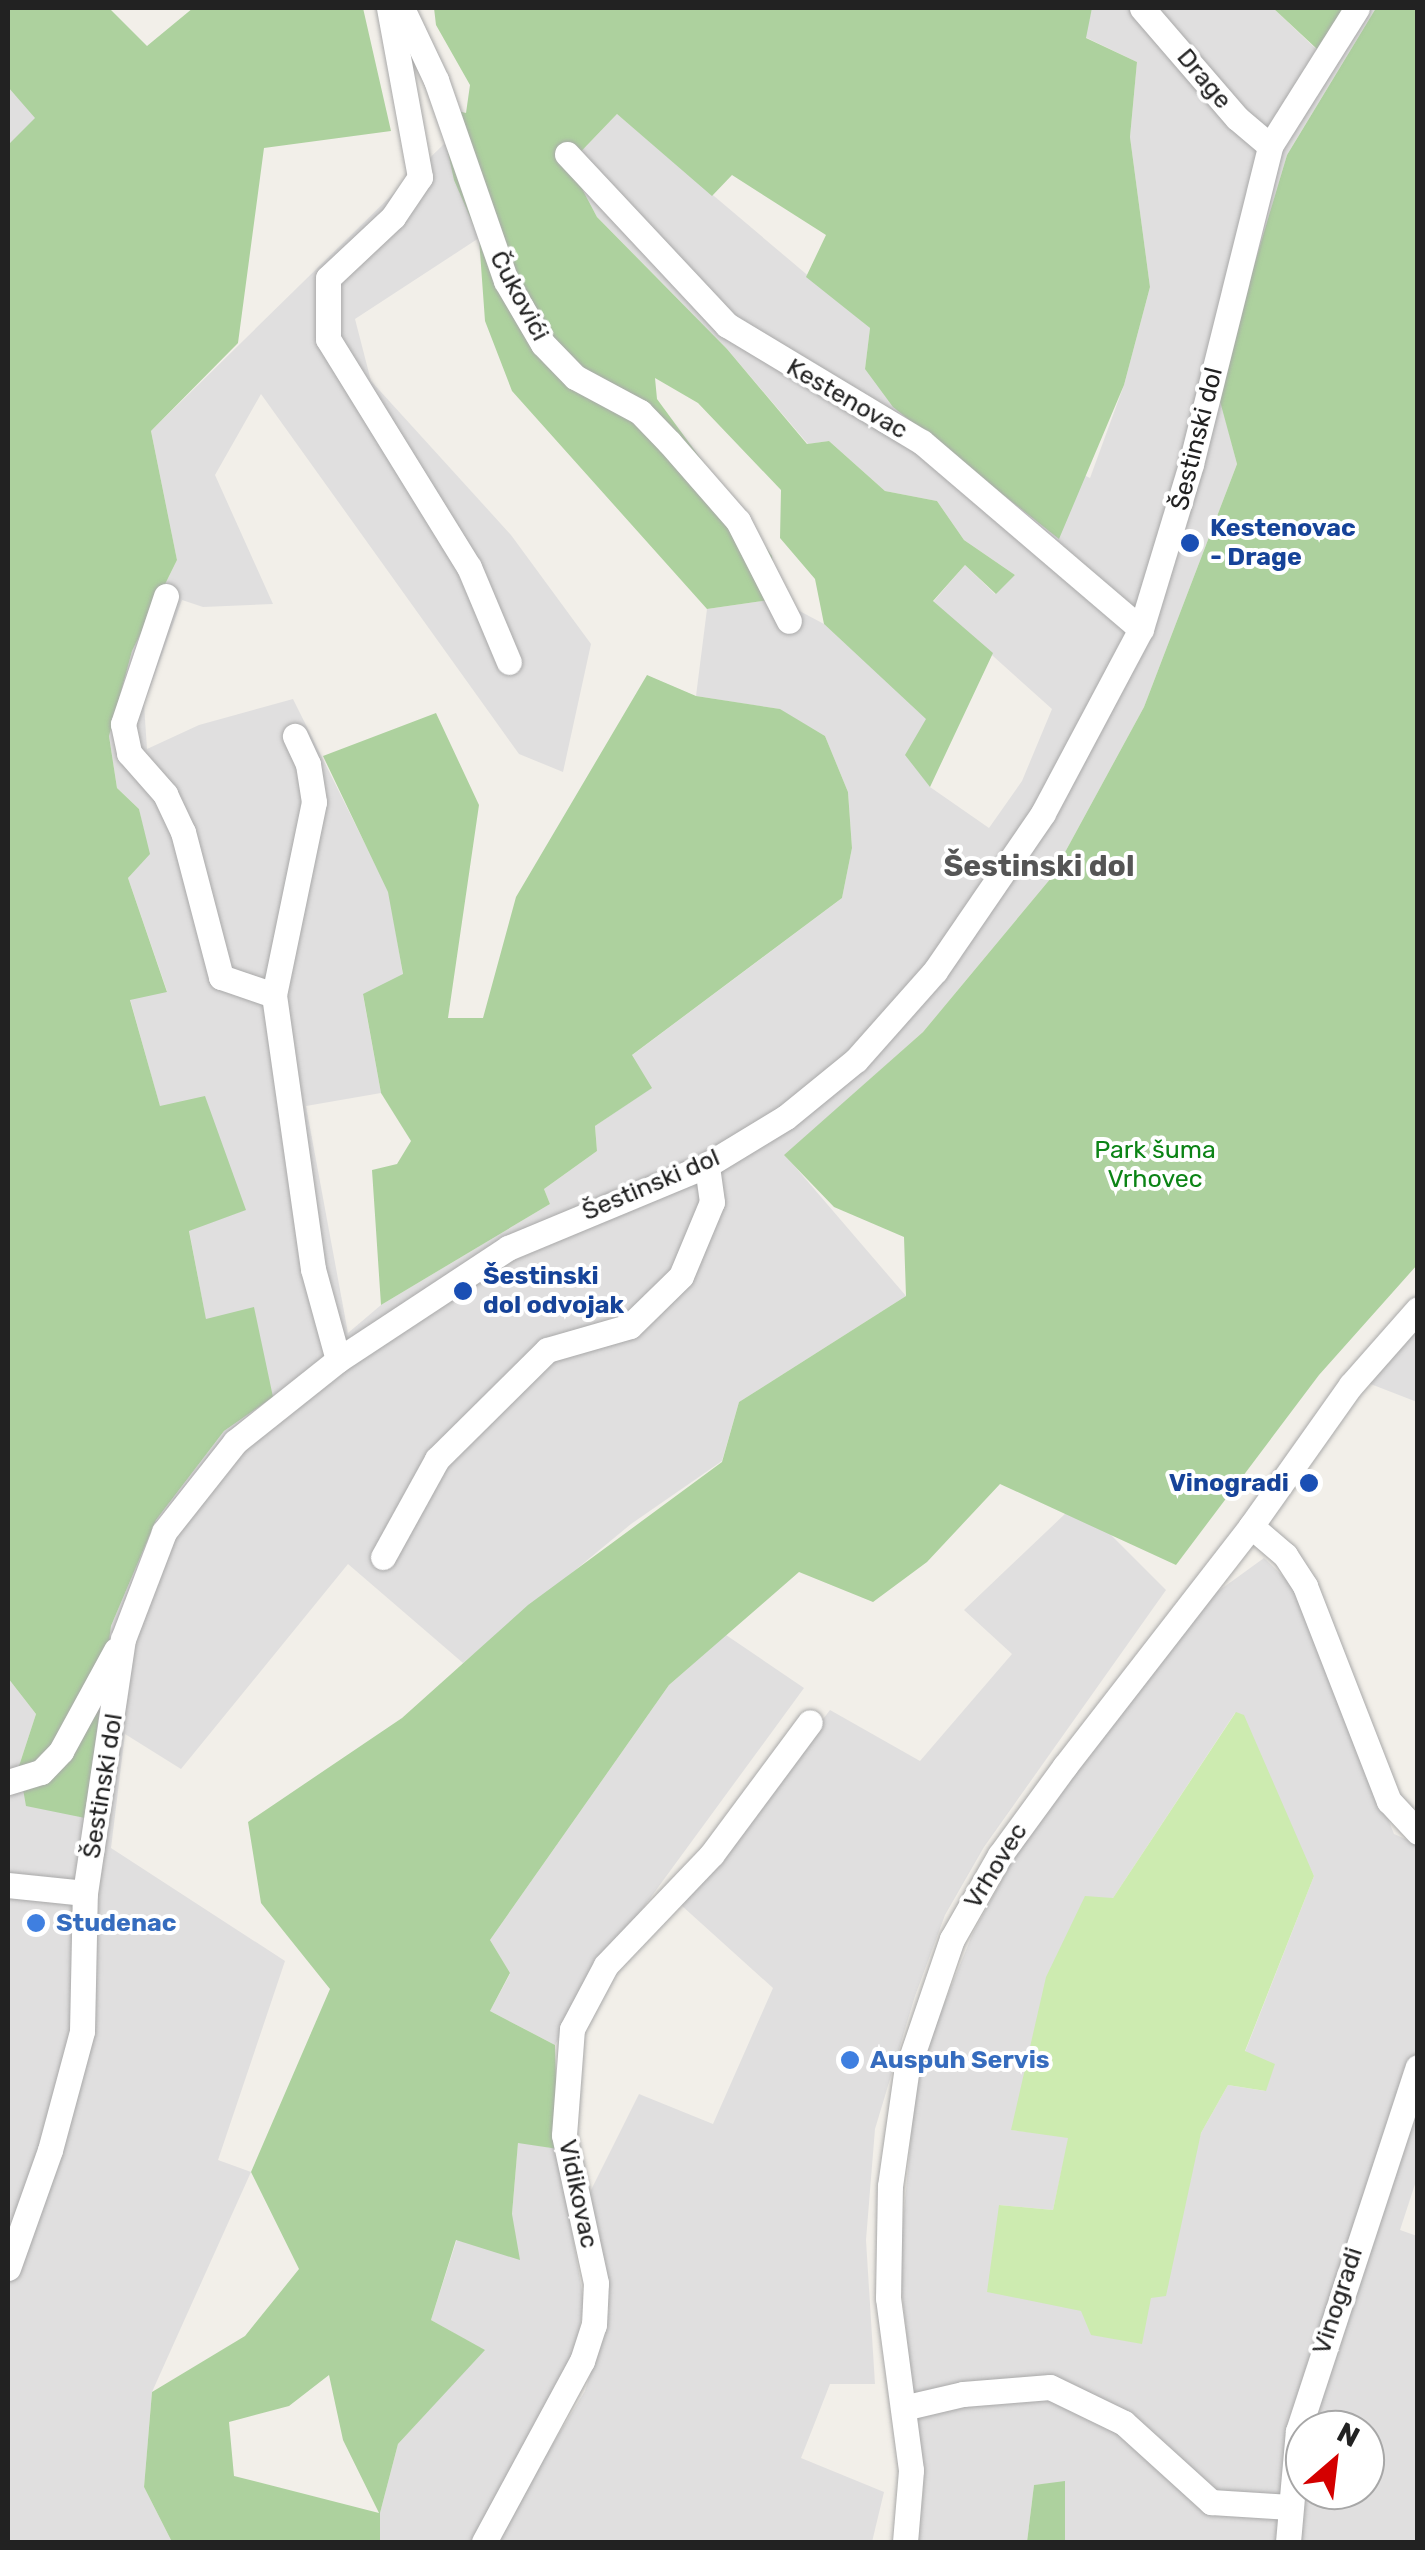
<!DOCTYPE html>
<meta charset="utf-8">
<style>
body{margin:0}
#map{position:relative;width:1425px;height:2550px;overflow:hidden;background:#f2efe9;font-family:Rubik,sans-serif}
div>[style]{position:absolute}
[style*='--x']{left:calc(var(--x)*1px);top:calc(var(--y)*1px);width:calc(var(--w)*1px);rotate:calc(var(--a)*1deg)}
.residential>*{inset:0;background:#e0dfdf}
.grass>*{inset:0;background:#cdebb0}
.forest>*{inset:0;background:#add19e}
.roads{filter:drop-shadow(0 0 2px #a9a9a9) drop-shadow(0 0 2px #a9a9a9)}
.minor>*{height:25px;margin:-12.5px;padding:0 12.5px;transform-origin:12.5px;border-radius:12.5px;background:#fff}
.dots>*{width:28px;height:28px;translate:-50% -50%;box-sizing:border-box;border:5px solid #fff;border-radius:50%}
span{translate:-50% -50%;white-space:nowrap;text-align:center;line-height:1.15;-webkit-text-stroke:8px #fff;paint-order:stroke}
.street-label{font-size:25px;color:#222}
.transit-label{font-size:25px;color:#164399;font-weight:700}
.left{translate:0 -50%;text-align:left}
.right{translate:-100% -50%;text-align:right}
.park-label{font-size:25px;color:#0c8416}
.shop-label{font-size:25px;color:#366cbe;font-weight:700}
.quarter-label{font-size:30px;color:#555;font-weight:700}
.frame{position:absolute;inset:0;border:10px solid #222;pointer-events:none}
.north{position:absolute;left:1285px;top:2410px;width:100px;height:100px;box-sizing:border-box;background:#fff;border:2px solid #a7a7a7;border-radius:50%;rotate:28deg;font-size:28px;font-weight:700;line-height:40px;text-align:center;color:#222}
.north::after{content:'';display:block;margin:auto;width:35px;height:45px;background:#d40000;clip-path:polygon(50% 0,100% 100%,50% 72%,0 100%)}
</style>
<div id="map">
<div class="residential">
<i style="clip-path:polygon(1092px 8px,1273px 8px,1316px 49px,1347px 8px,1376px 8px,1287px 155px,1218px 390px,1237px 464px,1144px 707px,1051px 878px,923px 1032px,785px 1155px,906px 1296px,739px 1402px,722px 1461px,631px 1524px,463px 1663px,348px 1564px,181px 1769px,125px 1734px,111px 1848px,285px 1961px,218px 2160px,251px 2172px,152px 2392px,144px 2487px,172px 2542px,8px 2542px,8px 1678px,36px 1714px,19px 1766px,97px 1707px,111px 1626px,156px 1520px,224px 1431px,273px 1397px,206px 1320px,189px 1230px,245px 1210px,160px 1107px,130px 999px,167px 991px,128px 878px,149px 854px,139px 809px,117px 788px,109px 736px,132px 651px,177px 560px,151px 431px,445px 143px,479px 238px,355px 319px,371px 381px,511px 535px,591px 644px,563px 772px,519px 754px,261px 394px,215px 475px,273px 604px,203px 607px,182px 600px,144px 704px,147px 749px,199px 725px,293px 699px,389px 892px,403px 975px,363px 995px,381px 1093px,306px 1106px,348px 1333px,381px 1305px,550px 1204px,544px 1189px,597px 1151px,595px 1126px,651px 1088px,631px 1056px,842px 898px,852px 848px,848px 792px,825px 736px,779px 709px,696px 696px,707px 609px,777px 599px,824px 624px,927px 719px,930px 787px,989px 828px,1022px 781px,1052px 709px,933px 602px,965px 565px,995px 594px,1015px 575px,964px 540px,937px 501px,885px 491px,829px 441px,808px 444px,727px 349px,597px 217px,569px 164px,617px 114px,870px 328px,865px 369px,1090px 478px,1124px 385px,1150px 287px,1130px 137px,1137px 62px,1085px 37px)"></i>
<i style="clip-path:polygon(8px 87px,36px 118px,8px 145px)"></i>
<i style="clip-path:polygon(1417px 1330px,1417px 1402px,1368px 1383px)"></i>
<i style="clip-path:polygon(1067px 1512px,1103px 1527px,1166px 1590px,984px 1847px,945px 1915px,915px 1996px,875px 2129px,866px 2240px,875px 2384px,830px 2384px,801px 2458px,884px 2492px,872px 2542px,493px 2542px,585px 2391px,609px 2311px,587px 2198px,639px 2094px,713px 2124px,773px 1988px,681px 1905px,830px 1710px,920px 1761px,1012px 1654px,964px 1610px)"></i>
<i style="clip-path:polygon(evenodd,1264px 1558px,1300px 1593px,1394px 1834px,1417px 1844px,1418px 2175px,1400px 2230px,1417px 2236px,1417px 2542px,1062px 2542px,1065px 2482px,1034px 2485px,1027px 2542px,917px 2542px,923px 2493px,899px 2264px,915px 2095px,929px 2041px,973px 1933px,1016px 1854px,1206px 1600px,1264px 1558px,1235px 1713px,1314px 1876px,1245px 2052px,1265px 2091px,1228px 2085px,1201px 2133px,1151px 2297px,999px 2205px,1053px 2210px,1069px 2137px,1012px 2130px,1113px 1898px,1235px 1713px,1264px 1558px,1305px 2430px,1365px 2430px,1365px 2490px,1305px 2490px,1305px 2430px)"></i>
<i style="clip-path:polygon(726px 1635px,804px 1688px,591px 1979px,555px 2045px,490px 2011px,510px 1974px,490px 1940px,669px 1685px)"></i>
<i style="clip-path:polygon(518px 2142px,558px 2149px,584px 2303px,576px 2349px,472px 2542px,380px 2542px,380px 2513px,398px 2444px,484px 2350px,431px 2320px,457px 2239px,512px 2214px)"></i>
</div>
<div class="grass">
<i style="clip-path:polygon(1236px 1712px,1244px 1715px,1314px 1876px,1245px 2051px,1275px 2064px,1266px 2091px,1228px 2085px,1201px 2133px,1166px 2296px,1151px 2298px,1142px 2344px,1091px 2335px,1081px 2311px,987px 2292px,999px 2205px,1053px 2210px,1068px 2138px,1011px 2130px,1046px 1977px,1085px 1896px,1113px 1898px)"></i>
</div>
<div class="forest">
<i style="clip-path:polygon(8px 8px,109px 8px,147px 46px,193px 8px,363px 8px,391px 131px,264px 148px,238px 343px,151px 431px,177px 560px,132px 651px,109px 736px,117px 788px,139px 809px,150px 854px,128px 878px,167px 992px,130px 1000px,160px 1106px,205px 1096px,246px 1210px,189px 1231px,206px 1319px,254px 1307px,273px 1397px,224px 1431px,156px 1520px,111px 1626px,85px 1818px,26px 1806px,19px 1766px,36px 1714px,8px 1678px,8px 145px,35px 118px,8px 87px)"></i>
<i style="clip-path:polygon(434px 8px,1092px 8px,1086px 38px,1137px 62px,1130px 137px,1150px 287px,1124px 385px,1059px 539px,893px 407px,865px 369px,870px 328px,806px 277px,826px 235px,732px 175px,712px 196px,617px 114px,569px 164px,597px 217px,727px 349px,807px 444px,829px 441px,885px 491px,937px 501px,964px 540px,1015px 575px,996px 594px,965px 565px,933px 601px,993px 653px,930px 787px,905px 755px,926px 719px,824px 624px,815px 579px,780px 538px,781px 490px,698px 403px,655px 378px,657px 399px,772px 556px,777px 599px,707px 609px,512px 391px,485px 321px,479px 238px,454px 180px,438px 106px,466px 113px,470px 85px,436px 25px)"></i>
<i style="clip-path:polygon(1273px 8px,1347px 8px,1317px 49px)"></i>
<i style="clip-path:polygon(evenodd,1376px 8px,1417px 8px,1417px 1265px,1319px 1375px,1176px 1565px,1000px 1484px,927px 1562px,873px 1602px,799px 1572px,669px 1685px,490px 1940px,510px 1973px,490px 2011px,555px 2045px,558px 2149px,518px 2143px,512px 2214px,520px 2260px,456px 2240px,431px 2320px,485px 2350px,398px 2444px,380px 2513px,380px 2542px,172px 2542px,144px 2487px,152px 2392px,245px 2336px,299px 2269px,251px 2172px,330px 1989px,261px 1903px,248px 1822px,402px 1718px,528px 1605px,722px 1462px,739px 1402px,906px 1296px,904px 1237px,834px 1207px,784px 1155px,923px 1032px,1051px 878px,1144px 707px,1237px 464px,1217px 390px,1287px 155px,1376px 8px,329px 2375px,343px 2440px,379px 2513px,234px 2476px,229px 2422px,289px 2406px,329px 2375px)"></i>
<i style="clip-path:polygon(647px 675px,696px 696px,780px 709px,825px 736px,848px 792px,852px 848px,842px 898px,632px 1055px,652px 1088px,595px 1126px,597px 1151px,544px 1189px,550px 1204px,381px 1305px,372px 1170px,397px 1164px,411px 1141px,381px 1093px,363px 994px,403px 974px,388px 892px,323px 756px,436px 713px,479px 805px,448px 1018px,483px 1018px,516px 897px)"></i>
<i style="clip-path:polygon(1065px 2481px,1065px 2542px,1027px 2542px,1034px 2485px)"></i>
</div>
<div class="roads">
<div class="minor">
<i style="--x:389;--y:8;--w:172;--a:79.6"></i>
<i style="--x:420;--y:177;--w:48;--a:124"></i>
<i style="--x:393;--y:217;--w:89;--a:136.8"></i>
<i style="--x:328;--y:278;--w:61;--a:90"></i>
<i style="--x:328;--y:339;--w:268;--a:58.3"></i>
<i style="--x:469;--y:567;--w:103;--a:67.2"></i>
<i style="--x:402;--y:8;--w:80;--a:64.7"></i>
<i style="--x:436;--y:80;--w:213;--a:70.8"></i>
<i style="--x:506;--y:281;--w:73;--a:59.6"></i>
<i style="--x:543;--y:344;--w:46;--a:45.9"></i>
<i style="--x:575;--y:377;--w:74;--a:28.3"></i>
<i style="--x:640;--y:412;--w:42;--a:46"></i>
<i style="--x:669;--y:442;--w:105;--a:48.9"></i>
<i style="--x:738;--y:521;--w:112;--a:63"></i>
<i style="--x:1142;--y:8;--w:145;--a:49.2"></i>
<i style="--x:1237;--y:118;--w:43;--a:40.3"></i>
<i style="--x:567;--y:154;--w:234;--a:46.9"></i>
<i style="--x:727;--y:325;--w:227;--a:31"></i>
<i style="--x:922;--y:442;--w:288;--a:40.5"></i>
<i style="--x:166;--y:596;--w:135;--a:108.6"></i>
<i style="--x:123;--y:724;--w:30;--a:78"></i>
<i style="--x:129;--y:753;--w:55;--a:48.7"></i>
<i style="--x:165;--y:794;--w:42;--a:64.7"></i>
<i style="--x:183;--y:832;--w:150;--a:75.3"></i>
<i style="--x:221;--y:977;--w:56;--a:18.8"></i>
<i style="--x:274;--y:995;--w:277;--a:81.9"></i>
<i style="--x:313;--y:1269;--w:94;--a:74.6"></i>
<i style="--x:274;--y:995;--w:197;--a:-78.3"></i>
<i style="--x:314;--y:802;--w:38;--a:-99"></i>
<i style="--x:308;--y:764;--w:31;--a:-115"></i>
<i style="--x:1251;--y:1526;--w:45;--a:40.5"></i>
<i style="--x:1285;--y:1555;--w:37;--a:57"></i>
<i style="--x:1305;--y:1586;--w:231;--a:68.7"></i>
<i style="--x:1389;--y:1801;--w:42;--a:46.9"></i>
<i style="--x:383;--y:1557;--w:112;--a:-61.1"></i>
<i style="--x:437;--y:1459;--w:155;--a:-44.7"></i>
<i style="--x:547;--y:1350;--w:86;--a:-16.1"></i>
<i style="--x:630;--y:1326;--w:71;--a:-44.4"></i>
<i style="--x:681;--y:1276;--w:80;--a:-67.3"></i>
<i style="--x:712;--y:1202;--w:37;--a:-98"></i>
<i style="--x:8;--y:1782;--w:34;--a:-17"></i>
<i style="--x:41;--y:1772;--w:29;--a:-46"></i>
<i style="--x:61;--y:1751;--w:115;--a:-61.4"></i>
<i style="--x:8;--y:1885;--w:77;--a:5.9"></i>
<i style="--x:8;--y:2268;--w:125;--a:-70.4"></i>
<i style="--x:50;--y:2150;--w:123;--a:-74.9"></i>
<i style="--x:82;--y:2031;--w:138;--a:-88.8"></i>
<i style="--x:85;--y:1893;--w:257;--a:-81.5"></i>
<i style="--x:123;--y:1639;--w:115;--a:-69"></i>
<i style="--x:164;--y:1532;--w:115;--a:-51.7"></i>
<i style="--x:235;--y:1442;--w:132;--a:-38.5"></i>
<i style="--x:338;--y:1360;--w:204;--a:-33.4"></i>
<i style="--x:508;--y:1248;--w:216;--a:-22.6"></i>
<i style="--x:707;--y:1165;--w:92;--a:-31.3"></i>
<i style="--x:786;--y:1117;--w:90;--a:-39.2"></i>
<i style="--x:856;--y:1060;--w:119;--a:-48.4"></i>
<i style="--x:935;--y:971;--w:191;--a:-55.6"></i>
<i style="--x:1043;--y:813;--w:208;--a:-62"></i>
<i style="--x:1141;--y:629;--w:172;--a:-73.1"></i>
<i style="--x:1191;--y:464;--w:328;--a:-76"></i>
<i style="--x:1270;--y:146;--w:163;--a:-57.8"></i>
<i style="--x:903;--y:2408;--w:62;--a:-13.1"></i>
<i style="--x:963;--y:2394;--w:87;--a:-4.6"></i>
<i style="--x:1050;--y:2387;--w:82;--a:25.9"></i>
<i style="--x:1124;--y:2423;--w:118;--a:42.2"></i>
<i style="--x:1211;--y:2502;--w:79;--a:3.6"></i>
<i style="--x:484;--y:2542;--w:206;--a:-61.6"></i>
<i style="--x:582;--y:2361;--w:38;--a:-72"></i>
<i style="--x:594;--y:2325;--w:42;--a:-87.3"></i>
<i style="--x:596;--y:2283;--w:151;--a:-102.2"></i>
<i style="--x:564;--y:2135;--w:106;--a:-85.7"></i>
<i style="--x:572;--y:2029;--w:72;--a:-62"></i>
<i style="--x:606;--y:1965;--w:153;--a:-46.3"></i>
<i style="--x:712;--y:1854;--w:164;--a:-53.4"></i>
<i style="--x:905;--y:2542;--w:72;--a:-85.2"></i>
<i style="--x:911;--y:2470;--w:174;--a:-97.6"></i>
<i style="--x:888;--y:2298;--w:112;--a:-89"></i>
<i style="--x:890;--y:2186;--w:114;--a:-81.9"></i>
<i style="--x:906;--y:2073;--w:142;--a:-71.1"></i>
<i style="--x:952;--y:1939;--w:97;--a:-60.3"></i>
<i style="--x:1000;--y:1855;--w:110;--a:-53.9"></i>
<i style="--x:1065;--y:1766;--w:304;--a:-52.2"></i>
<i style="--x:1251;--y:1526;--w:173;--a:-54.7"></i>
<i style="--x:1351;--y:1385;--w:101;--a:-48.6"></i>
<i style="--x:1288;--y:2542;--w:111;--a:-84.9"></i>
<i style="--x:1298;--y:2431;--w:383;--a:-71.8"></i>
</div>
</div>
<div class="dots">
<i style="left:1190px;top:543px;background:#1a4fb4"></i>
<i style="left:463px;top:1291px;background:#1a4fb4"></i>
<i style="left:1309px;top:1483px;background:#1a4fb4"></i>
<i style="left:36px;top:1923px;background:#3f7fe0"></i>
<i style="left:850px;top:2060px;background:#3f7fe0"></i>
</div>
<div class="street-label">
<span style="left:1204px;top:79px;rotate:50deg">Drage</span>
<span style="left:519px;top:296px;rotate:62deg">Čukovići</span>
<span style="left:847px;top:399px;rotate:30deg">Kestenovac</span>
<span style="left:1197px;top:439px;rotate:-76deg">Šestinski dol</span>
<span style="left:651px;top:1185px;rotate:-23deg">Šestinski dol</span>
<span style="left:103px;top:1786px;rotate:-81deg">Šestinski dol</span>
<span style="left:996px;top:1866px;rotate:-58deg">Vrhovec</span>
<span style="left:578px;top:2194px;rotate:78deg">Vidikovac</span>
<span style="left:1338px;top:2301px;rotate:-72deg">Vinogradi</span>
</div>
<div class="transit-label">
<span class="left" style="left:1210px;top:543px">Kestenovac<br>- Drage</span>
<span class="left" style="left:483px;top:1291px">Šestinski<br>dol odvojak</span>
<span class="right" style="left:1289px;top:1483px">Vinogradi</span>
</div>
<div class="park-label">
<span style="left:1155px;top:1165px">Park šuma<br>Vrhovec</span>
</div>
<div class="shop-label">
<span class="left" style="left:56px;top:1923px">Studenac</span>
<span class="left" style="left:870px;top:2060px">Auspuh Servis</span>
</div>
<div class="quarter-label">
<span style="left:1039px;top:866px">Šestinski dol</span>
</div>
<div class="frame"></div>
<div class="north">N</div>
</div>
